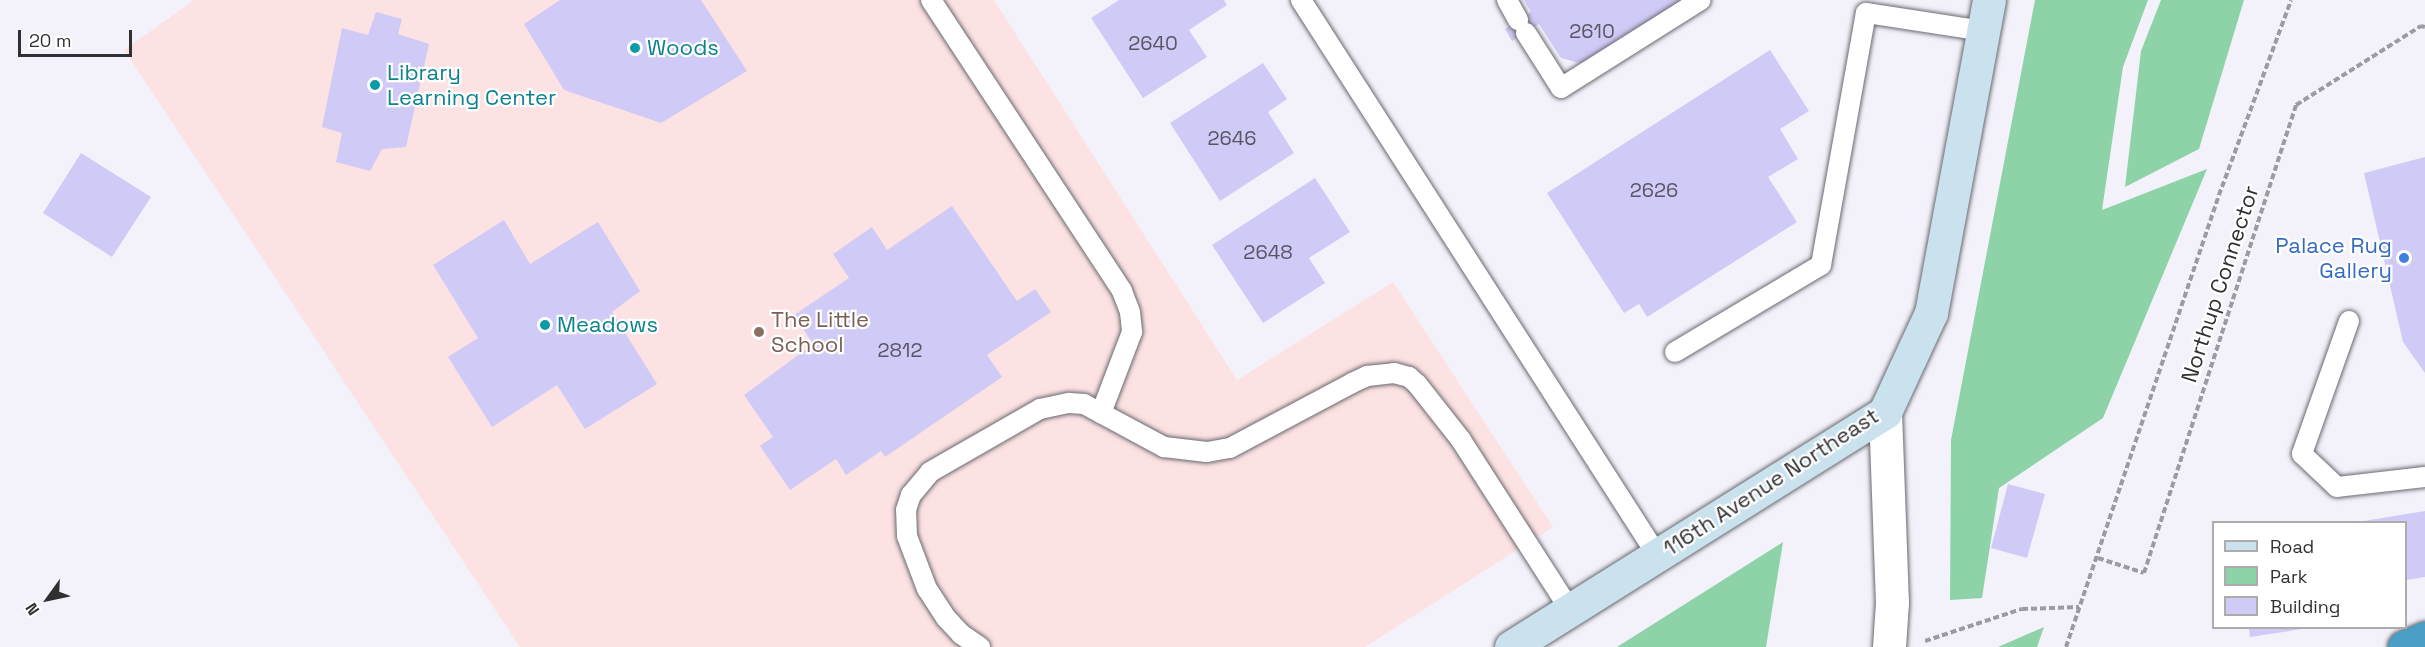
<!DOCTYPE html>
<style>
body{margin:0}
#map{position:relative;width:2425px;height:647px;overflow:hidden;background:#f3f2fb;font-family:"Space Grotesk",sans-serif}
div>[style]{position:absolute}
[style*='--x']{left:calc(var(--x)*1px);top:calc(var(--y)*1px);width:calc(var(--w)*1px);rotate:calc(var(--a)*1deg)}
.education>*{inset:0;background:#fde2e3}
.green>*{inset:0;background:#8ed3a7}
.building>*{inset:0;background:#d0caf6}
.path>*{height:4px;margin-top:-2px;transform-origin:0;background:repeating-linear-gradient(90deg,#9c9ba1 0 6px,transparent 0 9px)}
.roads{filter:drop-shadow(0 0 2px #6a6970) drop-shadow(0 0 2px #6a6970)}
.lane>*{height:20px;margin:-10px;padding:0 10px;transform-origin:10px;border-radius:10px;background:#fff}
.street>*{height:33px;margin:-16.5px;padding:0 16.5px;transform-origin:16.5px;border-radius:16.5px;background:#fff}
.secondary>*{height:33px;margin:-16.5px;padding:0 16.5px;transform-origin:16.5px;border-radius:16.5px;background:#c9e2ee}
.highway>*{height:33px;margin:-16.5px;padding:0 16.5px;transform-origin:16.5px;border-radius:16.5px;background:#4a9ec5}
.dots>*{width:16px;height:16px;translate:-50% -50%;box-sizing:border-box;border:3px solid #fff;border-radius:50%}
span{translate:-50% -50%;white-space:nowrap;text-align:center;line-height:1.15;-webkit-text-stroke:4.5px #fff;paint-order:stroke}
.number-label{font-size:20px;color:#585664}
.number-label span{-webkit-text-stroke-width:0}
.culture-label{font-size:22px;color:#0d838f}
.left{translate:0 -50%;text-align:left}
.shop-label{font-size:22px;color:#366cbe}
.right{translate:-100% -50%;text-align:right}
.street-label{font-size:22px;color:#303033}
.education-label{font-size:22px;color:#785e54}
.legend{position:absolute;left:2212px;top:521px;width:195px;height:108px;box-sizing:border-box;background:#fff;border:2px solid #acacad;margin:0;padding:8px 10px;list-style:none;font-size:18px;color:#303033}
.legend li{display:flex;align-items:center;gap:12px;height:30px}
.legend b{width:30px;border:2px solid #acacad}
.north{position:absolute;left:18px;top:569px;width:60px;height:60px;-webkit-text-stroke:4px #fff;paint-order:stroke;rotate:237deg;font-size:16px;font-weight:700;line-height:24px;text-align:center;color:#303033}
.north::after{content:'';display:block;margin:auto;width:21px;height:27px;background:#303033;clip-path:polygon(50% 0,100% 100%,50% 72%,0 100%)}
.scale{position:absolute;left:18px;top:30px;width:114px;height:27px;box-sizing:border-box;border:3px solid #303033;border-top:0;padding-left:8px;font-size:18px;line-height:21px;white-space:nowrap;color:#303033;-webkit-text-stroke:4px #fff;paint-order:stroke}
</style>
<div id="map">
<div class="education">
<i style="clip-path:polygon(194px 0,994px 0,1237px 380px,1393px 282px,1553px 527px,1365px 647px,520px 647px,124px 50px)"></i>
</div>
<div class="green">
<i style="clip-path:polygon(2035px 0,2148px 0,2123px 67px,2102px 210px,2207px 169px,2103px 418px,1999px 488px,1982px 598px,1950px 600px,1951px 440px)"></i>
<i style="clip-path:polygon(2161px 0,2244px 0,2199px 149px,2125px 187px,2141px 51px)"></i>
<i style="clip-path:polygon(1783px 542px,1766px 647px,1617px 647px)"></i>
<i style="clip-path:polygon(2044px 627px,2037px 647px,1998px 647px)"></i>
</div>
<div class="building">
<i style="clip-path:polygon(560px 0,701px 0,747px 71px,661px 123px,564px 90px,524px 24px)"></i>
<i style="clip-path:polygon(1119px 0,1224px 0,1227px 5px,1189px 30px,1207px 57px,1143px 98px,1091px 18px)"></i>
<i style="clip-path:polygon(1524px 0,1689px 0,1586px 65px,1561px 58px,1539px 24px,1512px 41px,1505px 29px,1531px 12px)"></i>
<i style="clip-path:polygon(376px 12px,402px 19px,398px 34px,429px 44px,406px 147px,382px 149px,370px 171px,336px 162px,342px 133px,322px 127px,342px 28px,368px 35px)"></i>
<i style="clip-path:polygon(1770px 50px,1809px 111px,1780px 129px,1798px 159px,1768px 177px,1797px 222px,1647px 317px,1639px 304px,1624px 313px,1547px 193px)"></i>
<i style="clip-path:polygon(1263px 63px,1287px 99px,1268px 112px,1294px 153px,1220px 201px,1170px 123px)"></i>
<i style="clip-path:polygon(81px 153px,151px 197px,112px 257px,43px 213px)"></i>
<i style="clip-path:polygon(2425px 157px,2425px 373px,2403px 342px,2364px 173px)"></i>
<i style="clip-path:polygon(1315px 178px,1350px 232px,1309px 258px,1325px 283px,1263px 323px,1212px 245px)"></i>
<i style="clip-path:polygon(952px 206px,1017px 301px,1035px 289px,1051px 312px,987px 355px,1002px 377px,885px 457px,881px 451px,846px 475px,836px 459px,790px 490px,760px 446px,773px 437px,744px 395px,813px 344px,794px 315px,849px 278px,833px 254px,872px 227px,887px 250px)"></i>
<i style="clip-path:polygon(504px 220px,530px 264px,598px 222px,640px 291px,612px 312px,657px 384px,585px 429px,557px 385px,492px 427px,448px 357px,478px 338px,433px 265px)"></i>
<i style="clip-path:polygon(2008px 484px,2045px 494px,2027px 558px,1991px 548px)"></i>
<i style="clip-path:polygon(2425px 511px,2425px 577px,2406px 580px,2406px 522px,2364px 521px)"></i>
<i style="clip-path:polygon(2249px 628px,2302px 628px,2302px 629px,2250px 637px)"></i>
</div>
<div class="path">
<i style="--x:2098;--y:558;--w:48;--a:18.1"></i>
<i style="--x:2144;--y:573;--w:492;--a:-72"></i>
<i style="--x:2296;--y:105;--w:148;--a:-32.3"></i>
<i style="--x:2421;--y:26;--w:4;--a:14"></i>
<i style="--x:1925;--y:641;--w:102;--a:-18.3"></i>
<i style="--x:2022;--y:609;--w:57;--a:-2"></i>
<i style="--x:2066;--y:647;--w:486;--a:-71.3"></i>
<i style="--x:2222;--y:187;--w:199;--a:-69.7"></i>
</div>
<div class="roads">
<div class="lane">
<i style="--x:931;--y:0;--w:348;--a:56.7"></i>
<i style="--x:1122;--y:291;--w:22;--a:69"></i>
<i style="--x:1130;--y:312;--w:20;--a:84"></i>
<i style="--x:1132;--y:332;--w:87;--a:110.9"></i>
<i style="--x:1301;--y:0;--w:659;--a:57.32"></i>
<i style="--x:1507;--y:0;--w:23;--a:61"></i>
<i style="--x:1526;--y:33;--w:65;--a:57.5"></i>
<i style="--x:1561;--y:88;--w:165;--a:-32.2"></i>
<i style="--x:2349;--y:321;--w:141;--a:109.5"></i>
<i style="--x:2302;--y:454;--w:48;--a:43.3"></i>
<i style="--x:2337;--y:487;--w:89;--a:-6.5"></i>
<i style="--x:1675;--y:352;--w:170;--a:-30.8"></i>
<i style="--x:1821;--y:265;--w:256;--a:-79.9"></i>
<i style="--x:1866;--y:13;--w:118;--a:8.7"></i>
<i style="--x:980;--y:647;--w:23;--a:-146"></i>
<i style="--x:961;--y:634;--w:22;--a:-133"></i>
<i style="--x:946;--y:618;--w:35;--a:-123"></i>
<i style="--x:927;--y:589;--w:57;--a:-110.7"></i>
<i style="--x:907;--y:536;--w:26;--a:-92"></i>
<i style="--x:906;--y:510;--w:16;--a:-72"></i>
<i style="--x:911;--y:495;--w:30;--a:-50"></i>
<i style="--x:930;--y:472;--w:127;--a:-29.8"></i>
<i style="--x:1040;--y:409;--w:30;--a:-12"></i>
<i style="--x:1069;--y:403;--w:15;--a:4"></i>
<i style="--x:1084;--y:404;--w:91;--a:28.3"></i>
<i style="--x:1164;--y:447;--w:43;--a:6.6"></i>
<i style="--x:1207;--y:452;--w:23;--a:-10"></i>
<i style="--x:1230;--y:448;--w:138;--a:-28"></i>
<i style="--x:1352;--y:383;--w:17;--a:-25"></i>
<i style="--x:1367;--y:376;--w:27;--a:-6"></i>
<i style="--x:1394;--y:373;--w:16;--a:15"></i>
<i style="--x:1409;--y:377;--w:11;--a:41"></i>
<i style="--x:1417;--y:384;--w:71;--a:51.8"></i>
<i style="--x:1461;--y:440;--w:202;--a:57.3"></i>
</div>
<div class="street">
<i style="--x:1885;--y:412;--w:190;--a:87.9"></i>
<i style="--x:1892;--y:602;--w:45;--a:93.8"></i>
</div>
<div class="secondary">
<i style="--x:1511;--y:647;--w:442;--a:-32.1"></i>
<i style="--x:1885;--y:412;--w:109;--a:-65.1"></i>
<i style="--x:1931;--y:313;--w:318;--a:-79.5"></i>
</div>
<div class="highway">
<i style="--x:2404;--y:647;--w:23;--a:-23"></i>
</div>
</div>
<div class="dots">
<i style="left:635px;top:48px;background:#0f9aa8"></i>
<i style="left:375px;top:85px;background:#0f9aa8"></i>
<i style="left:2404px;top:258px;background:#3f7fe0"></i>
<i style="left:545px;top:325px;background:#0f9aa8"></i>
<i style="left:759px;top:332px;background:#8d6e63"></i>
</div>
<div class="number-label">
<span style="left:1592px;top:31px">2610</span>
<span style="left:1153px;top:43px">2640</span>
<span style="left:1232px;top:138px">2646</span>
<span style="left:1654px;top:190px">2626</span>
<span style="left:1268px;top:252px">2648</span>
<span style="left:900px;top:350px">2812</span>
</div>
<div class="culture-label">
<span class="left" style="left:647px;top:48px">Woods</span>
<span class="left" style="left:387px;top:85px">Library<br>Learning Center</span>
<span class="left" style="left:557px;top:325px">Meadows</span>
</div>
<div class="shop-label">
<span class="right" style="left:2392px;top:258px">Palace Rug<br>Gallery</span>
</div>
<div class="street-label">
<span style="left:2220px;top:284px;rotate:-72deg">Northup Connector</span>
<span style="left:1771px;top:482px;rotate:-33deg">116th Avenue Northeast</span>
</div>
<div class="education-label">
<span class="left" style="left:771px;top:332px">The Little<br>School</span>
</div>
<ul class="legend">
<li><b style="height:8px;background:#c9e2ee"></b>Road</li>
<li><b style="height:16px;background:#8ed3a7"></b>Park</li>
<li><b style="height:16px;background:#d0caf6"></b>Building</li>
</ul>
<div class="north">N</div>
<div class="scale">20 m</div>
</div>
